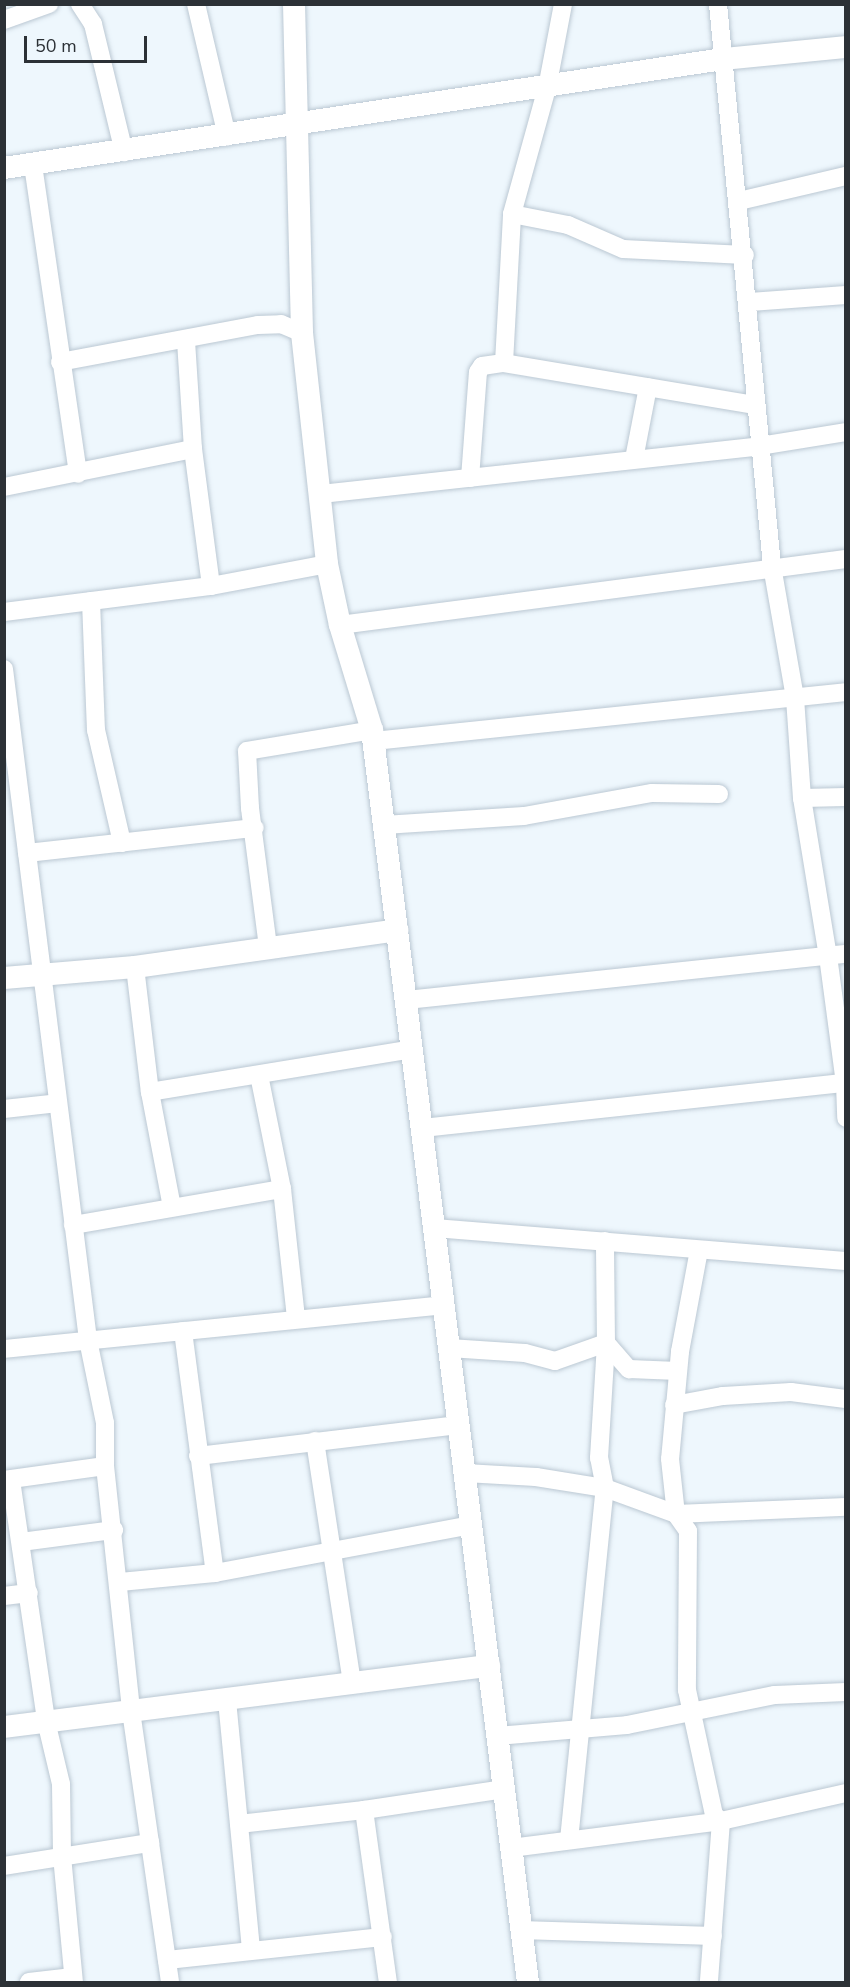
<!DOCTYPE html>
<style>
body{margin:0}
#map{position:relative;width:850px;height:1987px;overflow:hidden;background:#eef7fd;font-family:"Nunito Sans",sans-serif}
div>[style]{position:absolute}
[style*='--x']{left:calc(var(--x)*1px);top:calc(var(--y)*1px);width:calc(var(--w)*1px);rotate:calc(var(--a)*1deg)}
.roads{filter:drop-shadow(0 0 2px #bbc8d3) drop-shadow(0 0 2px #bbc8d3)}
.minor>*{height:18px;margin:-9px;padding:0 9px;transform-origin:9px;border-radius:9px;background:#fff}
.tertiary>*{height:22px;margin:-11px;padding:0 11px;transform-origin:11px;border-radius:11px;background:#fff}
span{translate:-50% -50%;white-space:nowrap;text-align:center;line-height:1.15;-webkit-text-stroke:4.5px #eef7fd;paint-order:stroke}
.frame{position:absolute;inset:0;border:6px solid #2c3136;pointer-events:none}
.scale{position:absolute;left:24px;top:36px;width:123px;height:27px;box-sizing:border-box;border:3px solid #2c3136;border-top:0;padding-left:8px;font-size:18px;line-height:21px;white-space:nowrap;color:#2c3136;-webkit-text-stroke:4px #eef7fd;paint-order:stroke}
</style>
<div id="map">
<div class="roads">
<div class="minor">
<i style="--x:80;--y:4;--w:24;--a:57"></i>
<i style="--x:93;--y:24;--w:132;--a:76.4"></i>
<i style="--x:196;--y:4;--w:136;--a:76.8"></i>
<i style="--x:718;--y:4;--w:565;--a:84.51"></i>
<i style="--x:772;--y:566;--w:134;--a:80.1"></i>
<i style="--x:795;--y:698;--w:100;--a:86"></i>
<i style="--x:802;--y:798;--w:160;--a:80.7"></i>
<i style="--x:828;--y:956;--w:128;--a:82.4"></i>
<i style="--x:845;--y:1083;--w:35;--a:88"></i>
<i style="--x:4;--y:20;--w:48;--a:-19.6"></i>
<i style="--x:33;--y:165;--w:312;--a:81.7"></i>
<i style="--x:739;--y:201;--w:110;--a:-13.2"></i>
<i style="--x:512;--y:214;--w:57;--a:11.1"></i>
<i style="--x:568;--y:225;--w:60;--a:23.6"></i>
<i style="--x:623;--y:249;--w:122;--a:2.8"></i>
<i style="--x:750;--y:302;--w:96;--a:-4.2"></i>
<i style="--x:186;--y:341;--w:108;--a:86.3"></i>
<i style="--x:193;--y:449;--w:138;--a:82.5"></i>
<i style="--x:60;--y:362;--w:201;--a:-10.6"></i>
<i style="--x:258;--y:325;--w:23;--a:-2"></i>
<i style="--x:281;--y:324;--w:23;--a:23"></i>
<i style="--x:504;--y:363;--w:149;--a:-86.9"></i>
<i style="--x:512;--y:214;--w:131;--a:-74.5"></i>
<i style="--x:547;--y:88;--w:86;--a:-79.2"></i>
<i style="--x:634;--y:459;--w:73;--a:-79"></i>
<i style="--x:470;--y:478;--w:106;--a:-85.7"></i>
<i style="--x:478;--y:372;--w:7;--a:-56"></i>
<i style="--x:482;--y:366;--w:22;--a:-8"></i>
<i style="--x:504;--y:363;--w:255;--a:9.5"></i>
<i style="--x:4;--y:487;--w:193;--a:-11.4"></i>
<i style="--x:321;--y:494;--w:442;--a:-6.2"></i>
<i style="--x:760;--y:446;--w:87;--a:-9.2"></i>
<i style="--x:91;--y:601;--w:129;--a:87.8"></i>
<i style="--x:96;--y:730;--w:116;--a:77"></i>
<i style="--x:4;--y:612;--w:209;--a:-7.2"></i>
<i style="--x:211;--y:586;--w:118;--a:-10.7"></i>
<i style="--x:340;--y:625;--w:510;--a:-7.43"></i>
<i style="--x:4;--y:669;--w:676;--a:82.86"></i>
<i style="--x:88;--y:1340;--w:85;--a:78.4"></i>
<i style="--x:105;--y:1423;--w:43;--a:90"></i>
<i style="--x:373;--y:741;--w:476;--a:-5.9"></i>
<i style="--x:802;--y:798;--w:44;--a:-1.3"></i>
<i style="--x:384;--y:825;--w:140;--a:-3.7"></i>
<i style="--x:524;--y:816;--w:130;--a:-10.2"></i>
<i style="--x:652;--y:793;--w:67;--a:0.9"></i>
<i style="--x:27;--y:853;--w:229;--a:-6.3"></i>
<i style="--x:268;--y:947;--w:140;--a:-97.4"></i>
<i style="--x:250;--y:808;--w:57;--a:-93"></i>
<i style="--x:247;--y:751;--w:127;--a:-9.5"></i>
<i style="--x:135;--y:967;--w:126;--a:83.2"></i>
<i style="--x:150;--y:1092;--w:117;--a:79.2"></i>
<i style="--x:406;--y:1000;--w:442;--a:-6"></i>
<i style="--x:259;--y:1075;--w:116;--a:78.6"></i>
<i style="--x:282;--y:1189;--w:130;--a:83.8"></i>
<i style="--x:150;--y:1092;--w:266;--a:-9.3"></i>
<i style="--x:4;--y:1109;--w:54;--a:-6.3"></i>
<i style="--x:422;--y:1128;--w:426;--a:-6.1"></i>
<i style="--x:73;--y:1225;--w:212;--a:-9.8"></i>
<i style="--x:434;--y:1228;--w:413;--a:4.6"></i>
<i style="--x:699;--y:1250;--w:104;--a:100.6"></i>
<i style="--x:680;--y:1352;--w:107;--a:95.3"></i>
<i style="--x:670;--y:1459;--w:55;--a:83.8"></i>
<i style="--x:676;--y:1514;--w:21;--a:55"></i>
<i style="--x:688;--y:1531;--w:159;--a:90.4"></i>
<i style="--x:687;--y:1690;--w:128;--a:77.8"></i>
<i style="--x:714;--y:1815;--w:9;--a:41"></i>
<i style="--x:721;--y:1821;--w:161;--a:94.3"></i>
<i style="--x:183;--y:1331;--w:244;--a:82.5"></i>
<i style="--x:449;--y:1348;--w:76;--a:3.8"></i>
<i style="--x:525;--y:1353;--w:31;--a:15"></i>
<i style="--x:555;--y:1361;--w:54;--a:-19.4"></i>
<i style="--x:606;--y:1343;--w:35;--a:49"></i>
<i style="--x:629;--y:1369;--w:49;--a:2.3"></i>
<i style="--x:4;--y:1349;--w:442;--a:-5.7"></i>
<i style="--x:674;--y:1405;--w:50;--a:-10.4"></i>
<i style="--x:723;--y:1396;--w:68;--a:-3.4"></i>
<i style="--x:791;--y:1392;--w:55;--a:7.3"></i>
<i style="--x:315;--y:1441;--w:246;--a:81.3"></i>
<i style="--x:198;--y:1456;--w:262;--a:-6.8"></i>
<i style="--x:465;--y:1473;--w:71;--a:3.2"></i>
<i style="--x:536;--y:1477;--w:70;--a:9.1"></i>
<i style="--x:605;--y:1488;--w:76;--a:20.1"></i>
<i style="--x:676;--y:1514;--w:170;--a:-2.4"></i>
<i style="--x:4;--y:1480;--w:102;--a:-7.9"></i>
<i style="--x:105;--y:1466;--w:246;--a:83.9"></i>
<i style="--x:131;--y:1711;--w:133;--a:81.8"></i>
<i style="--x:11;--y:1480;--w:244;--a:81.7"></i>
<i style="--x:46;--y:1721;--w:65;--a:76.6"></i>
<i style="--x:61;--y:1784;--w:72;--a:89.2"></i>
<i style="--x:62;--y:1856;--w:127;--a:84.6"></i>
<i style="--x:21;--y:1542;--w:94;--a:-7.4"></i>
<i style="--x:120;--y:1582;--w:95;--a:-5.4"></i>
<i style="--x:215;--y:1573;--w:260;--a:-10.6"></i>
<i style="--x:4;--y:1596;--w:25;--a:-7"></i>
<i style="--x:227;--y:1700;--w:250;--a:84.5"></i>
<i style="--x:497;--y:1736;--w:130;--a:-4.8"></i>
<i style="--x:627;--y:1725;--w:151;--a:-11.5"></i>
<i style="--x:775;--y:1695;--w:71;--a:-2.4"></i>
<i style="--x:364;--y:1810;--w:142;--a:-8.5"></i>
<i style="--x:239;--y:1824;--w:126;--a:-6.4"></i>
<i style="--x:364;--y:1810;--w:174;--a:82.1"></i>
<i style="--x:569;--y:1840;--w:354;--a:-84.2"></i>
<i style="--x:605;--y:1488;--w:31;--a:-101"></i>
<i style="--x:599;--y:1458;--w:115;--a:-86.5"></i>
<i style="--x:606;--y:1343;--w:102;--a:-90.6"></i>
<i style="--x:511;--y:1848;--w:212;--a:-7.3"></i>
<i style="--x:721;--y:1821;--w:128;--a:-12.6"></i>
<i style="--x:4;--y:1866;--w:148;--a:-9"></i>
<i style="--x:150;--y:1843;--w:140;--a:81.8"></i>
<i style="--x:521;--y:1930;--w:192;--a:1.8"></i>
<i style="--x:167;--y:1960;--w:217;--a:-6.1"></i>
<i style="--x:29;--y:1982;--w:44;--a:-6.5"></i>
</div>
<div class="tertiary">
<i style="--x:294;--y:4;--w:329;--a:88.6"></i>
<i style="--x:302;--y:333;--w:232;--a:83.8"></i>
<i style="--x:327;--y:564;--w:62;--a:78"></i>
<i style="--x:340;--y:625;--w:110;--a:73.1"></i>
<i style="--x:372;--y:730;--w:1262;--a:82.9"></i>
<i style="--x:4;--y:168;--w:727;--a:-8.62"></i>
<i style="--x:723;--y:59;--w:124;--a:-5.6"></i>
<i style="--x:4;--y:978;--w:131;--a:-4.8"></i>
<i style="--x:135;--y:967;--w:265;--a:-8"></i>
<i style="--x:4;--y:1727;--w:489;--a:-7.2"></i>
</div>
</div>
<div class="frame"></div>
<div class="scale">50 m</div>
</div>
